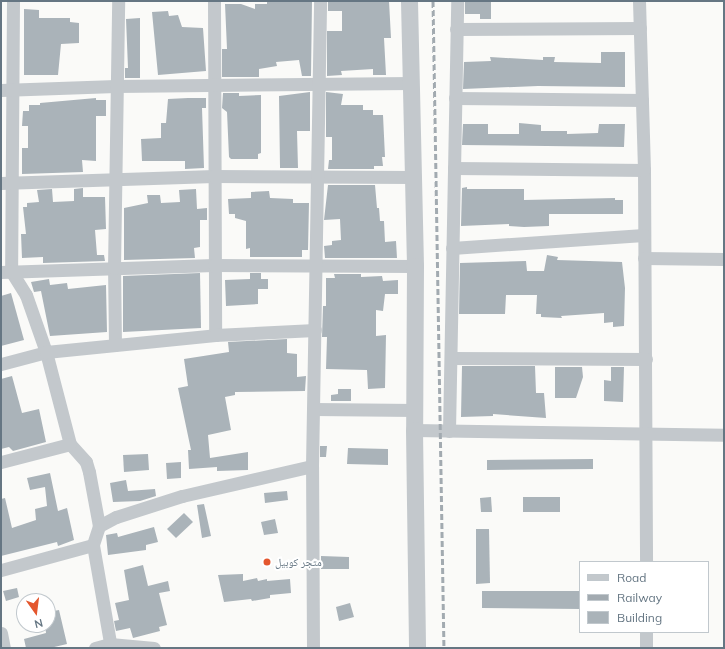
<!DOCTYPE html>
<meta charset="utf-8">
<style>
body{margin:0}
#map{position:relative;width:725px;height:649px;overflow:hidden;background:#fafaf8;font-family:Mulish,"Noto Naskh Arabic",sans-serif}
div>[style]{position:absolute}
[style*='--x']{left:calc(var(--x)*1px);top:calc(var(--y)*1px);width:calc(var(--w)*1px);rotate:calc(var(--a)*1deg)}
.building>*{inset:0;background:#aab3b9}
.minor>*{height:13px;margin:-6.5px;padding:0 6.5px;transform-origin:6.5px;border-radius:6.5px;background:#c3c8cc}
.tertiary>*{height:17px;margin:-8.5px;padding:0 8.5px;transform-origin:8.5px;border-radius:8.5px;background:#c3c8cc}
.rail>*{height:3px;margin-top:-1.5px;transform-origin:0;background:repeating-linear-gradient(90deg,#a2aab0 0 6px,transparent 0 9px)}
.dots>*{width:11px;height:11px;translate:-50% -50%;box-sizing:border-box;border:2px solid #fff;border-radius:50%}
span{translate:-50% -50%;white-space:nowrap;text-align:center;line-height:1.15;-webkit-text-stroke:4px #fff;paint-order:stroke}
.poi-label{font-size:11px;color:#657683}
.left{translate:0 -50%;text-align:left}
.frame{position:absolute;inset:0;border:2px solid #657683;pointer-events:none}
.legend{position:absolute;left:579px;top:561px;width:130px;height:72px;box-sizing:border-box;background:#fff;border:1px solid #c1c8cd;margin:0;padding:5px 7px;list-style:none;font-size:12px;color:#657683}
.legend li{display:flex;align-items:center;gap:8px;height:20px}
.legend b{width:20px;border:1px solid #c1c8cd}
.north{position:absolute;left:16px;top:593px;width:40px;height:40px;box-sizing:border-box;background:#fff;border:1px solid #c1c8cd;border-radius:50%;rotate:166deg;font-size:11px;font-weight:700;line-height:16px;text-align:center;color:#657683}
.north::after{content:'';display:block;margin:auto;width:14px;height:18px;background:#e4572e;clip-path:polygon(50% 0,100% 100%,50% 72%,0 100%)}
</style>
<div id="map">
<div class="building">
<i style="clip-path:polygon(267px 1px,312px 1px,311px 76px,302px 76px,299px 60px,276px 62px,277px 66px,259px 69px,259px 77px,222px 77px,222px 49px,227px 49px,225px 4px,241px 4px,255px 9px,255px 4px,267px 4px)"></i>
<i style="clip-path:polygon(328px 1px,389px 1px,391px 38px,384px 38px,386px 75px,373px 75px,373px 69px,341px 71px,342px 75px,327px 76px,327px 31px,342px 31px,342px 11px,328px 11px)"></i>
<i style="clip-path:polygon(465px 1px,491px 1px,491px 19px,480px 19px,480px 14px,465px 14px)"></i>
<i style="clip-path:polygon(24px 9px,39px 10px,39px 18px,70px 18px,70px 22px,79px 23px,79px 43px,61px 44px,58px 75px,24px 75px)"></i>
<i style="clip-path:polygon(168px 11px,169px 16px,178px 15px,182px 27px,203px 28px,206px 71px,158px 75px,152px 12px)"></i>
<i style="clip-path:polygon(140px 18px,140px 78px,125px 78px,125px 68px,128px 68px,126px 19px)"></i>
<i style="clip-path:polygon(601px 52px,625px 52px,625px 87px,538px 86px,463px 89px,464px 62px,491px 61px,490px 57px,543px 60px,543px 57px,555px 57px,554px 62px,601px 63px)"></i>
<i style="clip-path:polygon(310px 92px,310px 131px,297px 131px,298px 168px,280px 168px,279px 96px)"></i>
<i style="clip-path:polygon(326px 92px,343px 94px,341px 105px,363px 105px,363px 110px,373px 110px,373px 115px,383px 115px,385px 157px,382px 157px,383px 166px,374px 166px,374px 169px,328px 169px,329px 160px,332px 160px,332px 137px,326px 137px)"></i>
<i style="clip-path:polygon(223px 93px,239px 93px,239px 96px,261px 95px,261px 153px,258px 154px,258px 159px,231px 159px,229px 157px,227px 112px,222px 108px)"></i>
<i style="clip-path:polygon(96px 98px,96px 100px,106px 100px,106px 116px,96px 116px,96px 161px,82px 160px,83px 172px,22px 174px,22px 148px,28px 148px,28px 126px,22px 126px,23px 111px,29px 111px,29px 105px,40px 105px,40px 103px)"></i>
<i style="clip-path:polygon(188px 98px,206px 98px,206px 108px,202px 108px,204px 168px,185px 169px,185px 161px,142px 161px,141px 139px,161px 138px,161px 123px,166px 123px,168px 99px)"></i>
<i style="clip-path:polygon(519px 123px,541px 125px,541px 131px,567px 131px,567px 134px,598px 133px,599px 124px,625px 124px,624px 147px,462px 145px,463px 124px,488px 124px,488px 134px,519px 134px)"></i>
<i style="clip-path:polygon(328px 185px,375px 185px,377px 208px,379px 208px,380px 221px,384px 221px,385px 242px,396px 241px,397px 258px,325px 258px,324px 246px,332px 245px,332px 241px,341px 240px,340px 219px,324px 220px)"></i>
<i style="clip-path:polygon(467px 187px,467px 189px,524px 189px,524px 200px,615px 198px,615px 200px,623px 200px,623px 214px,549px 214px,549px 226px,524px 227px,509px 226px,509px 224px,461px 226px,462px 188px)"></i>
<i style="clip-path:polygon(83px 188px,83px 197px,105px 197px,106px 229px,95px 230px,97px 255px,104px 255px,105px 261px,43px 263px,43px 257px,22px 258px,21px 234px,26px 234px,23px 207px,27px 207px,27px 203px,39px 202px,37px 190px,52px 189px,53px 202px,74px 201px,74px 189px)"></i>
<i style="clip-path:polygon(196px 189px,197px 209px,207px 208px,207px 220px,200px 220px,200px 247px,194px 248px,195px 258px,124px 260px,124px 208px,148px 203px,147px 195px,160px 195px,161px 203px,180px 202px,179px 190px)"></i>
<i style="clip-path:polygon(269px 191px,270px 198px,293px 199px,293px 203px,309px 203px,308px 250px,302px 250px,302px 257px,250px 257px,250px 248px,246px 249px,246px 221px,235px 218px,235px 214px,229px 214px,228px 199px,251px 198px,251px 192px)"></i>
<i style="clip-path:polygon(547px 255px,558px 257px,557px 260px,622px 262px,625px 288px,624px 326px,613px 327px,613px 322px,604px 323px,604px 313px,561px 316px,562px 318px,541px 317px,541px 314px,536px 314px,537px 295px,506px 295px,505px 314px,459px 314px,460px 263px,526px 261px,527px 271px,544px 271px)"></i>
<i style="clip-path:polygon(200px 273px,201px 328px,123px 332px,123px 276px)"></i>
<i style="clip-path:polygon(250px 273px,261px 273px,261px 279px,268px 279px,268px 289px,258px 289px,258px 304px,226px 306px,225px 280px,250px 279px)"></i>
<i style="clip-path:polygon(334px 274px,361px 274px,361px 277px,382px 276px,383px 281px,398px 280px,398px 294px,385px 294px,383px 311px,376px 310px,376px 336px,386px 335px,385px 388px,368px 389px,367px 370px,326px 369px,327px 337px,322px 337px,323px 306px,326px 306px,326px 278px,335px 278px)"></i>
<i style="clip-path:polygon(49px 279px,50px 285px,67px 283px,68px 289px,106px 285px,107px 332px,50px 336px,41px 291px,34px 292px,31px 282px)"></i>
<i style="clip-path:polygon(11px 293px,24px 340px,1px 346px,1px 296px)"></i>
<i style="clip-path:polygon(287px 339px,287px 353px,297px 354px,297px 377px,306px 376px,305px 391px,235px 392px,235px 395px,225px 397px,231px 430px,208px 435px,210px 458px,248px 452px,248px 470px,217px 471px,217px 467px,189px 469px,188px 450px,191px 450px,178px 388px,188px 386px,184px 359px,229px 352px,228px 342px)"></i>
<i style="clip-path:polygon(462px 366px,535px 366px,536px 393px,544px 393px,546px 418px,493px 414px,493px 416px,461px 417px)"></i>
<i style="clip-path:polygon(555px 367px,582px 367px,583px 377px,576px 398px,555px 398px)"></i>
<i style="clip-path:polygon(611px 367px,624px 367px,623px 402px,604px 401px,604px 380px,611px 381px)"></i>
<i style="clip-path:polygon(12px 376px,22px 413px,39px 409px,46px 442px,13px 451px,9px 447px,1px 449px,1px 379px)"></i>
<i style="clip-path:polygon(338px 389px,351px 389px,351px 401px,331px 401px,331px 395px,338px 394px)"></i>
<i style="clip-path:polygon(320px 446px,327px 446px,326px 457px,320px 457px)"></i>
<i style="clip-path:polygon(348px 448px,388px 449px,388px 465px,347px 464px)"></i>
<i style="clip-path:polygon(148px 454px,149px 470px,124px 472px,123px 455px)"></i>
<i style="clip-path:polygon(593px 459px,593px 469px,487px 470px,487px 460px)"></i>
<i style="clip-path:polygon(181px 462px,181px 478px,167px 479px,166px 463px)"></i>
<i style="clip-path:polygon(50px 473px,58px 511px,67px 508px,74px 540px,58px 546px,57px 542px,1px 556px,1px 499px,5px 498px,12px 528px,36px 520px,35px 509px,47px 506px,45px 487px,30px 490px,27px 478px)"></i>
<i style="clip-path:polygon(126px 480px,128px 491px,155px 489px,156px 496px,140px 501px,113px 502px,110px 483px)"></i>
<i style="clip-path:polygon(287px 491px,288px 500px,265px 503px,264px 493px)"></i>
<i style="clip-path:polygon(491px 497px,492px 512px,481px 512px,480px 498px)"></i>
<i style="clip-path:polygon(523px 497px,560px 497px,560px 512px,523px 512px)"></i>
<i style="clip-path:polygon(204px 504px,211px 536px,202px 538px,197px 505px)"></i>
<i style="clip-path:polygon(184px 513px,193px 522px,176px 538px,167px 529px)"></i>
<i style="clip-path:polygon(275px 519px,278px 533px,264px 535px,261px 522px)"></i>
<i style="clip-path:polygon(154px 527px,158px 542px,146px 545px,146px 550px,108px 555px,106px 535px,117px 533px,118px 537px)"></i>
<i style="clip-path:polygon(476px 529px,489px 529px,490px 583px,476px 584px)"></i>
<i style="clip-path:polygon(321px 556px,349px 557px,349px 569px,321px 569px)"></i>
<i style="clip-path:polygon(143px 565px,148px 586px,168px 581px,170px 591px,159px 593px,167px 625px,159px 627px,160px 631px,133px 638px,130px 628px,116px 631px,114px 621px,119px 620px,115px 603px,129px 600px,124px 570px)"></i>
<i style="clip-path:polygon(243px 574px,243px 581px,257px 578px,258px 581px,267px 579px,267px 581px,290px 579px,291px 593px,270px 595px,270px 598px,252px 601px,251px 599px,224px 602px,218px 575px)"></i>
<i style="clip-path:polygon(17px 588px,19px 597px,6px 601px,3px 591px)"></i>
<i style="clip-path:polygon(482px 591px,580px 591px,580px 609px,482px 608px)"></i>
<i style="clip-path:polygon(350px 603px,354px 617px,339px 621px,336px 607px)"></i>
<i style="clip-path:polygon(59px 610px,67px 644px,50px 648px,26px 648px,24px 639px,46px 633px,45px 625px,48px 625px,48px 612px)"></i>
</div>
<div class="minor">
<i style="--x:13;--y:1;--w:270;--a:90.4"></i>
<i style="--x:11;--y:271;--w:28;--a:58"></i>
<i style="--x:26;--y:295;--w:60;--a:70.7"></i>
<i style="--x:46;--y:352;--w:95;--a:75.4"></i>
<i style="--x:70;--y:444;--w:24;--a:48"></i>
<i style="--x:86;--y:462;--w:10;--a:73"></i>
<i style="--x:89;--y:472;--w:55;--a:79.5"></i>
<i style="--x:99;--y:526;--w:20;--a:108"></i>
<i style="--x:93;--y:545;--w:105;--a:80.1"></i>
<i style="--x:214;--y:1;--w:334;--a:89.8"></i>
<i style="--x:639;--y:1;--w:169;--a:88.3"></i>
<i style="--x:644;--y:170;--w:392;--a:89.7"></i>
<i style="--x:456;--y:29;--w:184;--a:-0.3"></i>
<i style="--x:1;--y:90;--w:115;--a:-2"></i>
<i style="--x:116;--y:86;--w:295;--a:-0.6"></i>
<i style="--x:455;--y:98;--w:187;--a:0.6"></i>
<i style="--x:454;--y:168;--w:190;--a:0.6"></i>
<i style="--x:1;--y:183;--w:213;--a:-1.9"></i>
<i style="--x:214;--y:176;--w:199;--a:0.3"></i>
<i style="--x:452;--y:248;--w:192;--a:-3.9"></i>
<i style="--x:644;--y:258;--w:80;--a:0.7"></i>
<i style="--x:1;--y:272;--w:213;--a:-1.9"></i>
<i style="--x:214;--y:265;--w:201;--a:0.3"></i>
<i style="--x:115;--y:345;--w:77;--a:-90.7"></i>
<i style="--x:114;--y:268;--w:267;--a:-89.1"></i>
<i style="--x:451;--y:358;--w:195;--a:0.3"></i>
<i style="--x:1;--y:364;--w:47;--a:-14.9"></i>
<i style="--x:46;--y:352;--w:170;--a:-5.7"></i>
<i style="--x:215;--y:335;--w:100;--a:-2.9"></i>
<i style="--x:314;--y:409;--w:101;--a:0.6"></i>
<i style="--x:414;--y:430;--w:310;--a:0.9"></i>
<i style="--x:449;--y:431;--w:430;--a:-88.9"></i>
<i style="--x:1;--y:462;--w:71;--a:-14.6"></i>
<i style="--x:99;--y:526;--w:19;--a:-28"></i>
<i style="--x:116;--y:517;--w:69;--a:-17.7"></i>
<i style="--x:182;--y:496;--w:133;--a:-13"></i>
<i style="--x:1;--y:570;--w:95;--a:-15.2"></i>
<i style="--x:646;--y:632;--w:16;--a:90"></i>
<i style="--x:1;--y:633;--w:15;--a:79"></i>
<i style="--x:95;--y:648;--w:16;--a:-15"></i>
<i style="--x:110;--y:644;--w:44;--a:5.2"></i>
<i style="--x:313;--y:648;--w:182;--a:-90.3"></i>
<i style="--x:312;--y:466;--w:465;--a:-89"></i>
</div>
<div class="tertiary">
<i style="--x:409;--y:1;--w:265;--a:88.7"></i>
<i style="--x:415;--y:266;--w:164;--a:90.3"></i>
<i style="--x:414;--y:430;--w:218;--a:89.2"></i>
</div>
<div class="rail">
<i style="--x:433;--y:1;--w:647;--a:89.03"></i>
</div>
<div class="dots">
<i style="left:267px;top:562px;background:#e4572e"></i>
</div>
<div class="poi-label">
<span class="left" style="left:275px;top:562px">متجر كوبيل</span>
</div>
<div class="frame"></div>
<ul class="legend">
<li><b style="height:5px;background:#c3c8cc"></b>Road</li>
<li><b style="height:5px;background:#a2aab0"></b>Railway</li>
<li><b style="height:11px;background:#aab3b9"></b>Building</li>
</ul>
<div class="north">N</div>
</div>
